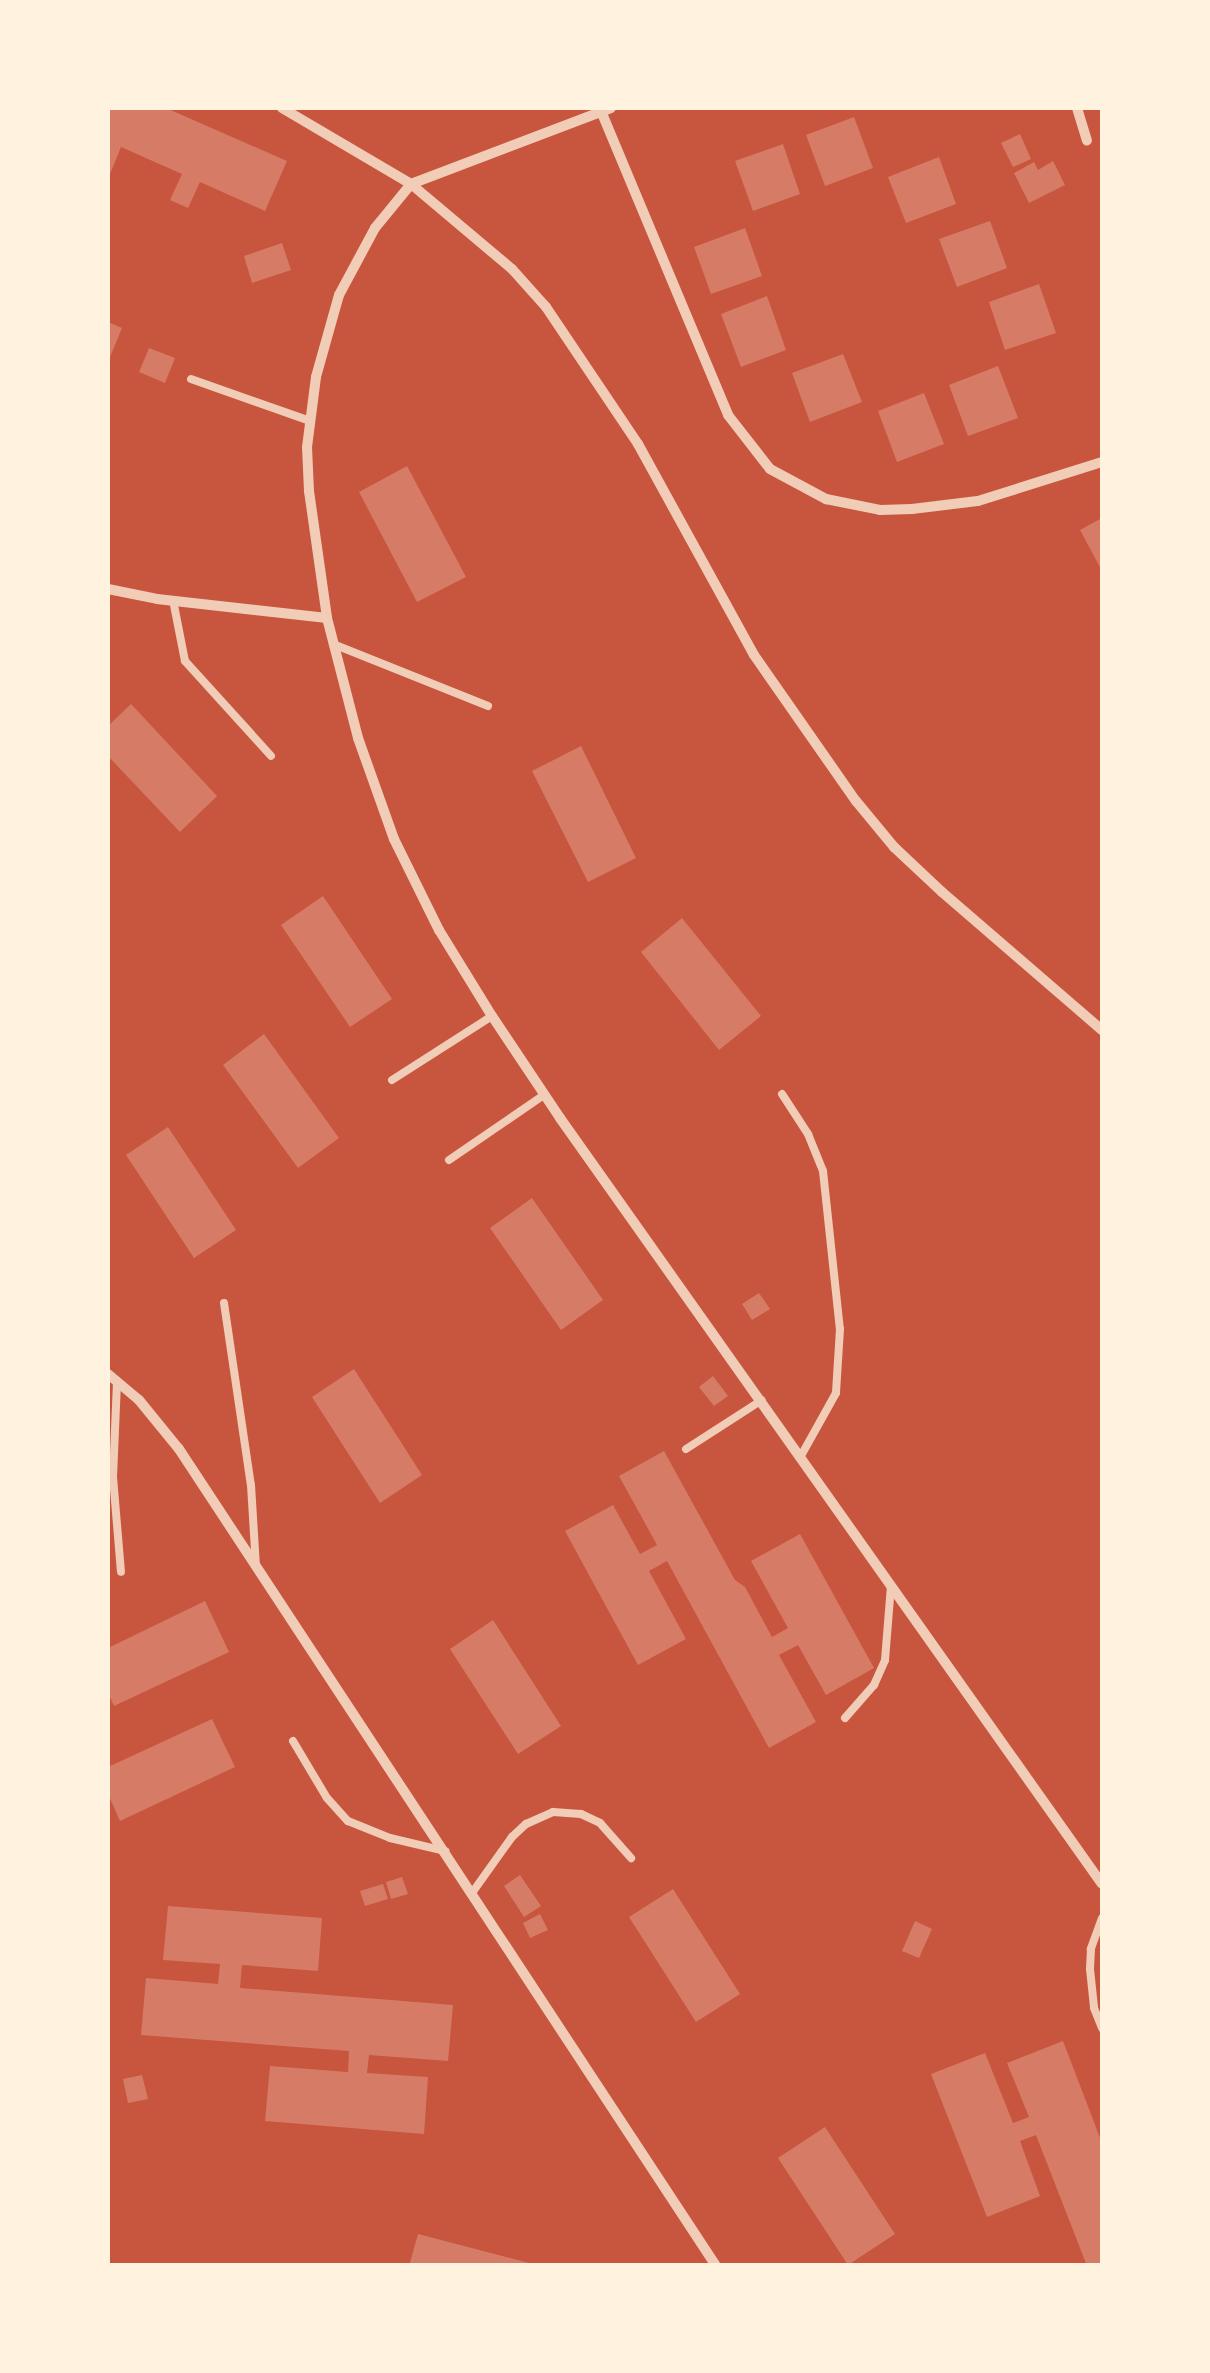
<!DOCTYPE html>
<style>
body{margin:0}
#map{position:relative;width:1210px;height:2373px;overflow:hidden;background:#c8553d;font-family:"Titillium Web",sans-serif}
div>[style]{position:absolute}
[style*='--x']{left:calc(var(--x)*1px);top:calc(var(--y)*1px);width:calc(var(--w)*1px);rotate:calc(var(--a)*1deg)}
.building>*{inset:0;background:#d67c66}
.service>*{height:8px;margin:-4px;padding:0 4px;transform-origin:4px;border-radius:4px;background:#f1ccb7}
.minor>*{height:10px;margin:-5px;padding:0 5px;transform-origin:5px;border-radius:5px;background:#f1ccb7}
span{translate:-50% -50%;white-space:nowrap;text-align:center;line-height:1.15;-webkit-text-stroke:9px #fff3e0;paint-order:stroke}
.frame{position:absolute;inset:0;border:110px solid #fff3e0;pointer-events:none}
</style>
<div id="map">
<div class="building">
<i style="clip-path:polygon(108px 108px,166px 108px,287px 161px,265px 211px,200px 182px,188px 208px,170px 200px,182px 174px,121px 147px,108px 179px)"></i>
<i style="clip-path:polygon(854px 117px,873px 168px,825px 186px,806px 135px)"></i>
<i style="clip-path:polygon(1020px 134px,1031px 159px,1013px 167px,1001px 143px)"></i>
<i style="clip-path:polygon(783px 144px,800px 194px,753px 211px,735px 161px)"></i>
<i style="clip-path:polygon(939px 157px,956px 204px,906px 223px,888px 177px)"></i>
<i style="clip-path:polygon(1053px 161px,1065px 185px,1029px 203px,1014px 173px,1034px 162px,1038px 170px)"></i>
<i style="clip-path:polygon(990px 221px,1007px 268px,957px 287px,939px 239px)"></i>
<i style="clip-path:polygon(745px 228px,762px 276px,711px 294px,694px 247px)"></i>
<i style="clip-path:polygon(282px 243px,291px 270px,252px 283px,244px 256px)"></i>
<i style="clip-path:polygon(1039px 284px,1056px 333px,1005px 350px,989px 302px)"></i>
<i style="clip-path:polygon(767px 296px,786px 350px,741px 367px,721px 314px)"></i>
<i style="clip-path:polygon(108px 322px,122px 328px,108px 362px)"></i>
<i style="clip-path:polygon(149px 348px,175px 358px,165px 383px,139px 372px)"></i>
<i style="clip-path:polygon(843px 354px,862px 402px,810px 422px,792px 373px)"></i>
<i style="clip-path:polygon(998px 366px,1018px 418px,968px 436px,949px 385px)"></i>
<i style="clip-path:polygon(924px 393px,944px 444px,897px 462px,878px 411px)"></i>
<i style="clip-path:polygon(407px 466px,466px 577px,417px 602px,359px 492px)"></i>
<i style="clip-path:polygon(1102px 518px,1102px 571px,1080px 530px)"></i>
<i style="clip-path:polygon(131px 704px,217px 796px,180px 832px,108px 756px,108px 726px)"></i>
<i style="clip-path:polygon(581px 746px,636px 858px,588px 882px,532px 771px)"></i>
<i style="clip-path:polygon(323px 896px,392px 999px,350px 1027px,281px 925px)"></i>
<i style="clip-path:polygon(682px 918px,761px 1016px,719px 1050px,641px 952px)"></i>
<i style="clip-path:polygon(264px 1034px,339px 1138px,298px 1168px,223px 1065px)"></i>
<i style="clip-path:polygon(168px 1127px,236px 1230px,194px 1258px,126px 1155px)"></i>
<i style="clip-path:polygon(532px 1198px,603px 1300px,561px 1330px,490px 1228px)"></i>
<i style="clip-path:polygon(759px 1293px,770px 1309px,752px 1320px,742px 1304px)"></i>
<i style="clip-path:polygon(354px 1369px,422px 1475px,380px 1503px,312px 1397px)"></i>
<i style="clip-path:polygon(713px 1376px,728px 1396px,714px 1406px,699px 1387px)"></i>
<i style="clip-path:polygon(664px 1451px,735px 1580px,745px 1587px,772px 1637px,788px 1628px,751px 1561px,800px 1534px,874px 1668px,826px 1695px,798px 1645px,779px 1655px,816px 1722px,769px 1748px,667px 1561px,649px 1571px,686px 1639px,638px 1665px,565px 1531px,613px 1505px,640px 1554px,657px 1545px,619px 1476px)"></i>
<i style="clip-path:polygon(205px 1601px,229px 1652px,114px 1706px,108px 1693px,108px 1648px)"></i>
<i style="clip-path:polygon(493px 1620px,561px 1726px,518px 1754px,450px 1649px)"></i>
<i style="clip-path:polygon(212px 1719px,235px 1767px,120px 1821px,108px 1794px,108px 1767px)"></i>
<i style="clip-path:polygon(520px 1875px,541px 1906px,524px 1917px,504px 1886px)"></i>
<i style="clip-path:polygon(402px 1877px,408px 1894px,391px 1899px,386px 1882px)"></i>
<i style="clip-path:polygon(383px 1884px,388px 1899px,365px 1906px,360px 1891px)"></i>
<i style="clip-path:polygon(673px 1889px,740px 1994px,696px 2022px,629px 1917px)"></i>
<i style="clip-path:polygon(168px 1906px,322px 1918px,318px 1971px,242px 1965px,240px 1988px,453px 2005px,448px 2061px,369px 2055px,367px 2073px,428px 2077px,424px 2134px,265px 2121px,270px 2066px,348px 2072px,349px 2051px,141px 2035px,146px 1978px,218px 1984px,220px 1964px,163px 1960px)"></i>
<i style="clip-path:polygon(540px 1914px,548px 1930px,530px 1938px,523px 1923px)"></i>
<i style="clip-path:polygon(915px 1921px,932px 1929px,919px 1958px,902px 1951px)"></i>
<i style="clip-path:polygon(1063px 2041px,1102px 2143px,1102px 2266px,1087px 2266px,1036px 2135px,1020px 2141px,1040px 2196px,987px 2217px,931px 2074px,985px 2053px,1013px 2123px,1029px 2117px,1007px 2063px)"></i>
<i style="clip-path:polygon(142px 2075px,148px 2099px,128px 2103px,123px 2079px)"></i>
<i style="clip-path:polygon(825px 2127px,895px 2234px,848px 2265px,778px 2158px)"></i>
<i style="clip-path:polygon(418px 2234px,533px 2264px,533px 2266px,409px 2266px)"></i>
</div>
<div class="service">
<i style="--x:191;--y:379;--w:126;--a:19.4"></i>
<i style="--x:173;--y:600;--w:62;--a:78.9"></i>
<i style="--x:185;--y:661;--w:128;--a:47.8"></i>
<i style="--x:333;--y:644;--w:167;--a:21.8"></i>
<i style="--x:392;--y:1080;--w:119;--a:-32.6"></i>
<i style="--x:782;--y:1094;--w:48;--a:57"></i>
<i style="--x:808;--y:1134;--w:40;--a:68"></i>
<i style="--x:823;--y:1171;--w:159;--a:83.9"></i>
<i style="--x:840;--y:1329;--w:64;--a:93.6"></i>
<i style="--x:836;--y:1393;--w:70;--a:119.1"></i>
<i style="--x:449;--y:1160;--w:115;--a:-34.4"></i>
<i style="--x:224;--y:1303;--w:184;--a:81.6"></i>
<i style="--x:251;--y:1485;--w:81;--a:86.5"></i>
<i style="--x:117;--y:1382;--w:95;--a:92.4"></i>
<i style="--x:113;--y:1477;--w:95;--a:85.2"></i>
<i style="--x:686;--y:1449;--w:90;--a:-32.8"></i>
<i style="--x:845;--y:1718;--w:44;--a:-48.7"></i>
<i style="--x:874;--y:1685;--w:27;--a:-66"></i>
<i style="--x:885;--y:1660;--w:74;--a:-85.4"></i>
<i style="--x:293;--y:1741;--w:66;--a:59.2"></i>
<i style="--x:327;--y:1798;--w:31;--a:48"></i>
<i style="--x:348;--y:1821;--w:45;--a:22"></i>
<i style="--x:390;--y:1838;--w:57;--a:13.3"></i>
<i style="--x:472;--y:1893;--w:69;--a:-54.5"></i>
<i style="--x:512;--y:1837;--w:19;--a:-43"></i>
<i style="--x:526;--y:1824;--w:30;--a:-24"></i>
<i style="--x:553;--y:1812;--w:28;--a:4"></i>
<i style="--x:581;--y:1814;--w:21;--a:25"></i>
<i style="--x:600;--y:1823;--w:47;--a:48.5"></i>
<i style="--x:1102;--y:1918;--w:33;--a:110"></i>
<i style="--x:1091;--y:1949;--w:20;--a:93"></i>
<i style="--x:1090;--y:1969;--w:39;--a:84"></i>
<i style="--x:1094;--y:2008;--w:22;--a:68"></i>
</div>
<div class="minor">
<i style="--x:282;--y:108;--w:150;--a:30.5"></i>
<i style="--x:411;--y:184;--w:132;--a:40.1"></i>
<i style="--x:512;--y:269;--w:51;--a:48.2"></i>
<i style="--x:546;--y:307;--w:165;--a:56.1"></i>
<i style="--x:638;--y:444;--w:241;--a:61.2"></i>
<i style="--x:754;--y:655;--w:178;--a:55.1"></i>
<i style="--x:856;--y:801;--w:60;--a:50.4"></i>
<i style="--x:894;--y:847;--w:66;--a:43.2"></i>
<i style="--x:942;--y:892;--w:211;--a:40.8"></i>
<i style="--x:611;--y:108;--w:214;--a:159.2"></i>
<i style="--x:411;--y:184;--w:57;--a:129.3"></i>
<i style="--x:375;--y:228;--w:76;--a:118.2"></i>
<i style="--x:339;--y:295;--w:85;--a:105.7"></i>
<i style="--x:316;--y:377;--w:71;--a:97.3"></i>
<i style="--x:307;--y:447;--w:44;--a:87.4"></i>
<i style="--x:309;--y:491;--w:128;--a:81.9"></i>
<i style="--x:327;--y:618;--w:124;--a:75.5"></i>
<i style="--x:358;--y:738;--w:107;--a:70.4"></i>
<i style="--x:394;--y:839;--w:102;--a:63.7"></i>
<i style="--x:439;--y:930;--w:101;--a:58.4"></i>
<i style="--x:492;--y:1016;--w:123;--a:56.3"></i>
<i style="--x:560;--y:1118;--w:938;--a:54.72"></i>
<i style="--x:1077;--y:108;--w:34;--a:73"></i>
<i style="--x:601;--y:111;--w:329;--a:67.3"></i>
<i style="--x:728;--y:415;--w:68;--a:52.1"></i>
<i style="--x:770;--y:469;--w:64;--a:28.2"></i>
<i style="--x:826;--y:499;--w:55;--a:11.5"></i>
<i style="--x:880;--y:510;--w:32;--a:-2"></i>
<i style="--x:912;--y:509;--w:66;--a:-6.9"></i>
<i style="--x:978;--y:501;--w:130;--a:-17.5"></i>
<i style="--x:108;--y:589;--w:50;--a:11.5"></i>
<i style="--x:157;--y:599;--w:171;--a:6.4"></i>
<i style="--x:108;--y:1374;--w:40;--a:40"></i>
<i style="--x:139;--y:1400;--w:63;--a:50.8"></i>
<i style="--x:179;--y:1449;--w:978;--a:56.68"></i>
</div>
<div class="frame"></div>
</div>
